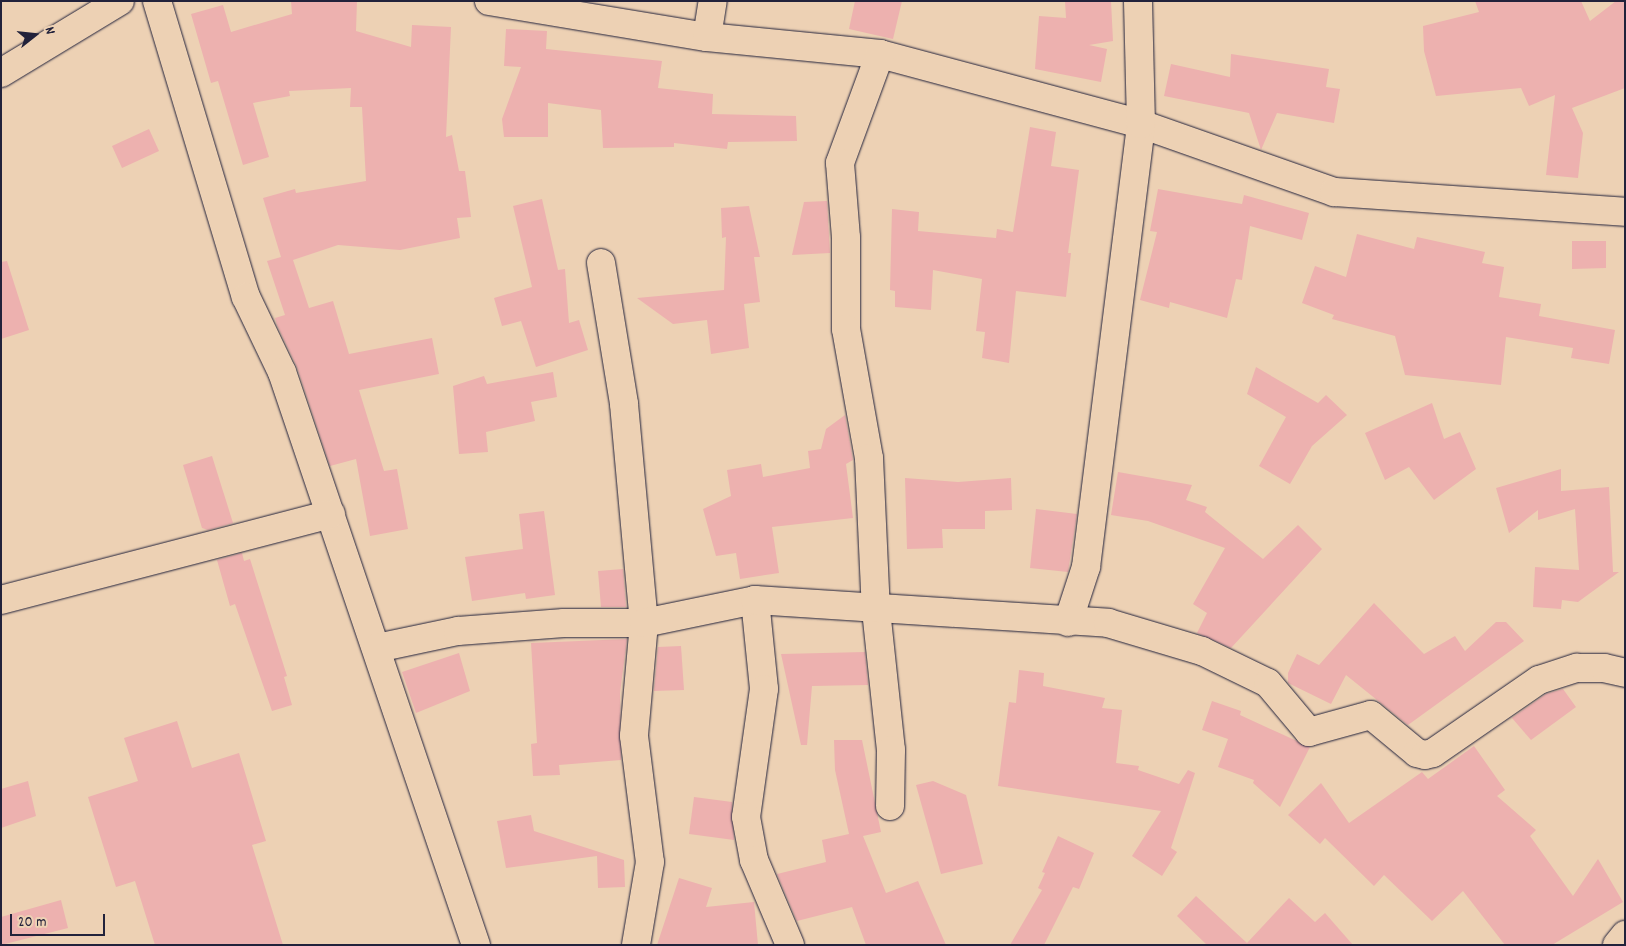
<!DOCTYPE html>
<style>
body{margin:0}
#map{position:relative;width:1626px;height:946px;overflow:hidden;background:#edd1b4;font-family:Dekko,sans-serif}
div>[style]{position:absolute}
[style*='--x']{left:calc(var(--x)*1px);top:calc(var(--y)*1px);width:calc(var(--w)*1px);rotate:calc(var(--a)*1deg)}
.building>*{inset:0;background:#edb1af}
.roads{filter:drop-shadow(0 0 1px #22223b) drop-shadow(0 0 1px #22223b)}
.street>*{height:28px;margin:-14px;padding:0 14px;transform-origin:14px;border-radius:14px;background:#edd1b4}
span{translate:-50% -50%;white-space:nowrap;text-align:center;line-height:1.15;-webkit-text-stroke:5px #edd1b4;paint-order:stroke}
.frame{position:absolute;inset:0;border:2px solid #22223b;pointer-events:none}
.north{position:absolute;left:10px;top:10px;width:50px;height:50px;-webkit-text-stroke:4px #edd1b4;paint-order:stroke;rotate:74deg;font-size:14px;font-weight:700;line-height:20px;text-align:center;color:#22223b}
.north::after{content:'';display:block;margin:auto;width:18px;height:22px;background:#22223b;clip-path:polygon(50% 0,100% 100%,50% 72%,0 100%)}
.scale{position:absolute;left:10px;top:914px;width:95px;height:22px;box-sizing:border-box;border:2px solid #22223b;border-top:0;padding-left:6px;font-size:15px;line-height:18px;white-space:nowrap;color:#22223b;-webkit-text-stroke:4px #edd1b4;paint-order:stroke}
</style>
<div id="map">
<div class="building">
<i style="clip-path:polygon(291px 1px,357px 1px,356px 31px,411px 47px,412px 25px,451px 27px,446px 137px,452px 135px,459px 171px,465px 171px,471px 217px,457px 218px,460px 238px,400px 250px,338px 245px,293px 260px,309px 308px,333px 301px,349px 354px,432px 338px,439px 374px,359px 390px,384px 471px,397px 469px,408px 529px,370px 536px,356px 459px,330px 466px,297px 367px,277px 325px,275px 318px,285px 315px,267px 261px,281px 257px,263px 198px,295px 189px,296px 193px,366px 181px,362px 107px,350px 107px,351px 88px,289px 91px,290px 96px,253px 103px,269px 157px,243px 165px,218px 81px,211px 83px,191px 14px,223px 5px,231px 32px,292px 14px)"></i>
<i style="clip-path:polygon(855px 1px,902px 1px,893px 39px,849px 29px)"></i>
<i style="clip-path:polygon(1065px 1px,1111px 1px,1113px 41px,1089px 45px,1107px 49px,1101px 82px,1035px 69px,1039px 16px,1066px 18px)"></i>
<i style="clip-path:polygon(1475px 1px,1581px 1px,1590px 21px,1616px 1px,1625px 1px,1625px 88px,1572px 108px,1583px 133px,1578px 178px,1546px 175px,1555px 95px,1529px 106px,1521px 88px,1436px 96px,1424px 51px,1423px 26px,1479px 12px)"></i>
<i style="clip-path:polygon(506px 29px,547px 31px,546px 49px,662px 61px,658px 88px,713px 94px,712px 114px,796px 116px,797px 141px,728px 142px,727px 149px,674px 143px,674px 147px,603px 148px,601px 110px,548px 103px,548px 137px,504px 137px,502px 119px,521px 67px,504px 66px)"></i>
<i style="clip-path:polygon(1231px 54px,1329px 69px,1326px 87px,1340px 89px,1334px 123px,1277px 113px,1261px 150px,1249px 113px,1164px 96px,1171px 64px,1230px 77px)"></i>
<i style="clip-path:polygon(1030px 127px,1056px 132px,1051px 166px,1079px 170px,1068px 253px,1071px 253px,1066px 297px,1016px 291px,1009px 363px,982px 358px,985px 332px,976px 331px,982px 279px,933px 270px,931px 310px,895px 307px,895px 291px,890px 290px,892px 209px,919px 212px,918px 231px,996px 238px,997px 229px,1013px 232px)"></i>
<i style="clip-path:polygon(149px 129px,159px 151px,122px 168px,112px 146px)"></i>
<i style="clip-path:polygon(1158px 189px,1242px 204px,1244px 195px,1309px 213px,1302px 240px,1250px 226px,1242px 280px,1236px 279px,1227px 318px,1170px 302px,1169px 308px,1140px 300px,1157px 232px,1150px 231px)"></i>
<i style="clip-path:polygon(542px 199px,558px 270px,565px 269px,569px 323px,579px 320px,588px 350px,536px 367px,521px 321px,502px 326px,494px 298px,532px 287px,513px 206px)"></i>
<i style="clip-path:polygon(827px 201px,830px 253px,792px 255px,804px 202px)"></i>
<i style="clip-path:polygon(749px 206px,760px 257px,754px 257px,760px 302px,744px 304px,749px 348px,711px 354px,707px 320px,673px 324px,637px 298px,724px 290px,726px 237px,722px 238px,721px 208px)"></i>
<i style="clip-path:polygon(1357px 234px,1414px 249px,1417px 237px,1485px 252px,1482px 263px,1504px 267px,1499px 297px,1541px 304px,1539px 316px,1615px 330px,1609px 364px,1571px 358px,1573px 348px,1506px 337px,1501px 385px,1405px 375px,1395px 336px,1332px 319px,1334px 315px,1302px 303px,1315px 266px,1346px 277px)"></i>
<i style="clip-path:polygon(1572px 241px,1606px 241px,1606px 268px,1572px 269px)"></i>
<i style="clip-path:polygon(7px 261px,29px 330px,1px 339px,1px 262px)"></i>
<i style="clip-path:polygon(1256px 367px,1318px 403px,1326px 395px,1347px 415px,1312px 446px,1290px 484px,1259px 466px,1286px 417px,1247px 394px)"></i>
<i style="clip-path:polygon(553px 372px,557px 397px,531px 402px,535px 421px,486px 432px,488px 452px,459px 454px,453px 386px,484px 376px,487px 384px)"></i>
<i style="clip-path:polygon(1432px 403px,1444px 439px,1460px 432px,1476px 469px,1434px 500px,1409px 467px,1385px 480px,1365px 433px)"></i>
<i style="clip-path:polygon(845px 415px,853px 460px,846px 464px,853px 518px,772px 527px,779px 573px,740px 579px,736px 553px,716px 556px,703px 509px,731px 496px,727px 470px,761px 464px,763px 477px,810px 468px,808px 451px,821px 449px,826px 429px)"></i>
<i style="clip-path:polygon(212px 456px,233px 523px,208px 530px,202px 528px,183px 465px)"></i>
<i style="clip-path:polygon(1561px 469px,1561px 491px,1609px 487px,1613px 572px,1619px 572px,1578px 602px,1562px 600px,1561px 609px,1533px 607px,1535px 567px,1579px 570px,1575px 509px,1538px 520px,1538px 510px,1509px 533px,1496px 488px)"></i>
<i style="clip-path:polygon(1118px 472px,1192px 485px,1186px 500px,1207px 507px,1205px 512px,1263px 559px,1298px 525px,1322px 549px,1231px 648px,1197px 633px,1207px 613px,1193px 604px,1225px 548px,1148px 521px,1111px 515px)"></i>
<i style="clip-path:polygon(905px 478px,958px 482px,1011px 478px,1012px 510px,985px 511px,985px 529px,942px 529px,943px 548px,907px 549px)"></i>
<i style="clip-path:polygon(1036px 509px,1077px 514px,1068px 572px,1030px 568px)"></i>
<i style="clip-path:polygon(544px 511px,555px 595px,526px 599px,525px 593px,472px 601px,465px 557px,523px 549px,519px 514px)"></i>
<i style="clip-path:polygon(242px 553px,244px 561px,250px 559px,287px 676px,284px 677px,292px 705px,272px 711px,235px 604px,230px 606px,217px 560px)"></i>
<i style="clip-path:polygon(623px 569px,626px 607px,601px 607px,598px 571px)"></i>
<i style="clip-path:polygon(1374px 603px,1424px 654px,1455px 636px,1465px 651px,1496px 622px,1506px 622px,1524px 641px,1408px 725px,1346px 675px,1331px 704px,1288px 683px,1288px 673px,1297px 654px,1319px 665px)"></i>
<i style="clip-path:polygon(627px 639px,620px 693px,621px 760px,559px 765px,560px 775px,533px 776px,531px 744px,537px 743px,531px 643px)"></i>
<i style="clip-path:polygon(681px 646px,684px 690px,654px 691px,658px 647px)"></i>
<i style="clip-path:polygon(865px 652px,868px 685px,812px 686px,807px 745px,801px 745px,781px 654px)"></i>
<i style="clip-path:polygon(459px 653px,470px 691px,416px 713px,402px 672px)"></i>
<i style="clip-path:polygon(1019px 670px,1044px 673px,1043px 686px,1105px 698px,1102px 708px,1122px 710px,1116px 763px,1139px 766px,1138px 770px,1179px 784px,1188px 770px,1195px 773px,1171px 848px,1177px 852px,1162px 876px,1132px 856px,1161px 811px,998px 786px,1009px 702px,1016px 703px)"></i>
<i style="clip-path:polygon(1563px 689px,1576px 707px,1531px 740px,1512px 718px,1546px 694px)"></i>
<i style="clip-path:polygon(1212px 701px,1241px 711px,1240px 715px,1310px 747px,1280px 807px,1253px 783px,1254px 780px,1218px 767px,1228px 739px,1202px 730px)"></i>
<i style="clip-path:polygon(177px 721px,192px 768px,239px 753px,266px 841px,252px 845px,283px 945px,155px 945px,135px 881px,116px 887px,88px 797px,138px 781px,124px 738px)"></i>
<i style="clip-path:polygon(834px 740px,862px 740px,881px 832px,863px 836px,886px 893px,918px 881px,946px 945px,866px 945px,852px 907px,797px 921px,777px 874px,826px 862px,822px 840px,849px 834px,835px 770px)"></i>
<i style="clip-path:polygon(1474px 746px,1505px 790px,1497px 796px,1536px 830px,1530px 836px,1573px 896px,1598px 859px,1623px 902px,1552px 945px,1505px 945px,1463px 891px,1432px 921px,1384px 875px,1374px 886px,1325px 838px,1320px 844px,1288px 815px,1321px 783px,1349px 823px,1422px 772px,1428px 779px)"></i>
<i style="clip-path:polygon(28px 781px,36px 816px,1px 828px,1px 789px)"></i>
<i style="clip-path:polygon(933px 781px,966px 795px,983px 864px,941px 874px,916px 785px)"></i>
<i style="clip-path:polygon(694px 797px,732px 802px,734px 840px,689px 834px)"></i>
<i style="clip-path:polygon(531px 815px,534px 831px,624px 860px,625px 887px,598px 888px,597px 856px,506px 868px,497px 821px)"></i>
<i style="clip-path:polygon(1058px 836px,1094px 853px,1079px 889px,1073px 887px,1044px 945px,1010px 945px,1042px 890px,1038px 888px,1045px 873px,1042px 872px)"></i>
<i style="clip-path:polygon(679px 878px,712px 888px,706px 907px,754px 902px,758px 945px,657px 945px)"></i>
<i style="clip-path:polygon(1196px 896px,1247px 943px,1289px 898px,1315px 922px,1325px 913px,1353px 945px,1207px 945px,1177px 916px)"></i>
<i style="clip-path:polygon(61px 900px,68px 928px,1px 945px,1px 917px)"></i>
</div>
<div class="roads">
<div class="street">
<i style="--x:157;--y:1;--w:309;--a:73.3"></i>
<i style="--x:246;--y:297;--w:83;--a:64.4"></i>
<i style="--x:282;--y:372;--w:605;--a:71.3"></i>
<i style="--x:489;--y:1;--w:221;--a:9.4"></i>
<i style="--x:707;--y:37;--w:174;--a:5.6"></i>
<i style="--x:880;--y:54;--w:270;--a:15"></i>
<i style="--x:1141;--y:124;--w:205;--a:19.4"></i>
<i style="--x:1334;--y:192;--w:292;--a:3.9"></i>
<i style="--x:707;--y:37;--w:36;--a:-81"></i>
<i style="--x:880;--y:54;--w:116;--a:110.2"></i>
<i style="--x:840;--y:163;--w:75;--a:85.4"></i>
<i style="--x:846;--y:238;--w:91;--a:90"></i>
<i style="--x:846;--y:329;--w:131;--a:79.9"></i>
<i style="--x:869;--y:458;--w:152;--a:87.4"></i>
<i style="--x:876;--y:610;--w:141;--a:83.9"></i>
<i style="--x:891;--y:750;--w:56;--a:91"></i>
<i style="--x:1;--y:73;--w:139;--a:-31.2"></i>
<i style="--x:601;--y:263;--w:143;--a:80.7"></i>
<i style="--x:624;--y:404;--w:220;--a:84.8"></i>
<i style="--x:644;--y:623;--w:113;--a:95.1"></i>
<i style="--x:634;--y:736;--w:127;--a:82.8"></i>
<i style="--x:650;--y:862;--w:84;--a:99.6"></i>
<i style="--x:1;--y:600;--w:341;--a:-14.6"></i>
<i style="--x:755;--y:600;--w:89;--a:84.2"></i>
<i style="--x:764;--y:689;--w:129;--a:98"></i>
<i style="--x:746;--y:817;--w:44;--a:79.5"></i>
<i style="--x:754;--y:860;--w:92;--a:67"></i>
<i style="--x:1068;--y:622;--w:58;--a:-71.9"></i>
<i style="--x:1086;--y:567;--w:446;--a:-82.9"></i>
<i style="--x:1141;--y:124;--w:123;--a:-91.4"></i>
<i style="--x:377;--y:648;--w:83;--a:-11.9"></i>
<i style="--x:458;--y:631;--w:106;--a:-4.3"></i>
<i style="--x:564;--y:623;--w:80;--a:0"></i>
<i style="--x:644;--y:623;--w:113;--a:-11.7"></i>
<i style="--x:755;--y:600;--w:354;--a:3.7"></i>
<i style="--x:1108;--y:623;--w:98;--a:16.6"></i>
<i style="--x:1202;--y:651;--w:73;--a:25.9"></i>
<i style="--x:1268;--y:683;--w:64;--a:50.1"></i>
<i style="--x:1309;--y:732;--w:64;--a:-15.3"></i>
<i style="--x:1371;--y:715;--w:60;--a:39.6"></i>
<i style="--x:1417;--y:753;--w:8;--a:14"></i>
<i style="--x:1425;--y:755;--w:8;--a:-14"></i>
<i style="--x:1433;--y:753;--w:129;--a:-34.6"></i>
<i style="--x:1539;--y:680;--w:40;--a:-18"></i>
<i style="--x:1577;--y:668;--w:27;--a:0"></i>
<i style="--x:1604;--y:668;--w:22;--a:13"></i>
<i style="--x:1617;--y:945;--w:13;--a:-51"></i>
</div>
</div>
<div class="frame"></div>
<div class="north">N</div>
<div class="scale">20 m</div>
</div>
